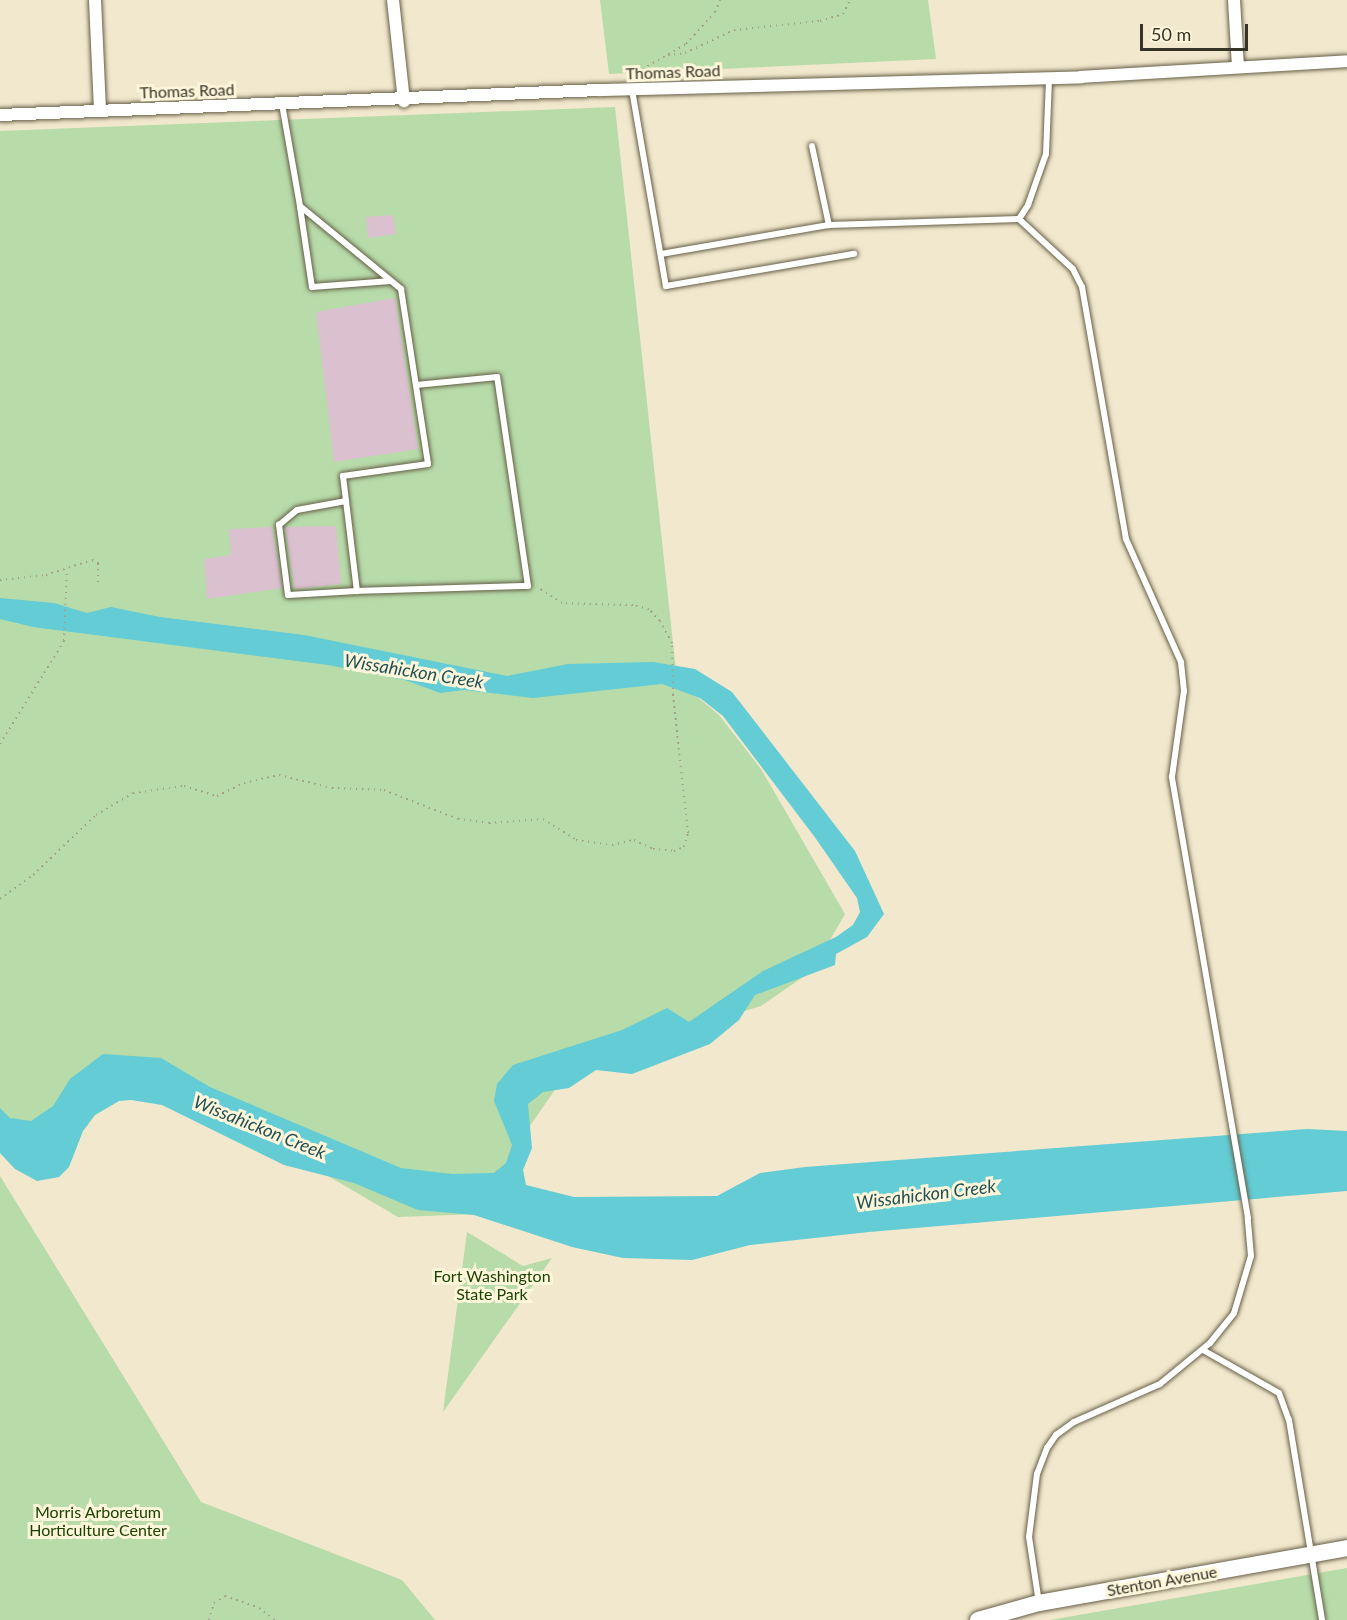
<!DOCTYPE html>
<style>
body{margin:0}
#map{position:relative;width:1347px;height:1620px;overflow:hidden;background:#f1e8cd;font-family:Lato,sans-serif}
div>[style]{position:absolute}
[style*='--x']{left:calc(var(--x)*1px);top:calc(var(--y)*1px);width:calc(var(--w)*1px);rotate:calc(var(--a)*1deg)}
.green>*{inset:0;background:#b7dba9}
.water>*{inset:0;background:#63ccd4}
.building>*{inset:0;background:#dbc0cf}
.path>*{height:2px;margin-top:-1px;transform-origin:0;background:repeating-linear-gradient(90deg,#a49e89 0 1.5px,transparent 0 6px)}
.roads{filter:drop-shadow(0 0 2px #665f47) drop-shadow(0 0 2px #665f47)}
.service>*{height:6px;margin:-3px;padding:0 3px;transform-origin:3px;border-radius:3px;background:#fff}
.minor>*{height:12px;margin:-6px;padding:0 6px;transform-origin:6px;border-radius:6px;background:#fff}
.secondary>*{height:16px;margin:-8px;padding:0 8px;transform-origin:8px;border-radius:8px;background:#fff}
span{translate:-50% -50%;white-space:nowrap;text-align:center;line-height:1.15;-webkit-text-stroke:6px #fef6da;paint-order:stroke}
.street-label{font-size:16px;color:#363328}
.park-label{font-size:16px;color:#1a4301}
.water-label{font-size:18px;color:#215053;font-style:italic}
.scale{position:absolute;left:1140px;top:24px;width:108px;height:27px;box-sizing:border-box;border:3px solid #363328;border-top:0;padding-left:8px;font-size:18px;line-height:21px;white-space:nowrap;color:#363328;-webkit-text-stroke:4px #fef6da;paint-order:stroke}
</style>
<div id="map">
<div class="green">
<i style="clip-path:polygon(600px 0,928px 0,936px 59px,609px 74px)"></i>
<i style="clip-path:polygon(615px 107px,677px 680px,719px 715px,761px 769px,845px 914px,812px 971px,761px 1006px,698px 1025px,563px 1078px,521px 1139px,526px 1212px,398px 1217px,141px 1066px,98px 1083px,88px 1125px,51px 1158px,0 1115px,0 131px)"></i>
<i style="clip-path:polygon(0 1176px,201px 1502px,402px 1580px,435px 1620px,0 1620px)"></i>
<i style="clip-path:polygon(467px 1232px,523px 1266px,552px 1258px,443px 1412px)"></i>
<i style="clip-path:polygon(1347px 1568px,1347px 1620px,1050px 1620px)"></i>
</div>
<div class="water">
<i style="clip-path:polygon(0 598px,54px 603px,87px 613px,111px 607px,160px 617px,304px 635px,507px 676px,568px 664px,653px 662px,695px 669px,732px 692px,855px 851px,884px 914px,867px 937px,836px 954px,835px 965px,755px 995px,739px 1020px,710px 1044px,632px 1074px,596px 1070px,569px 1088px,543px 1092px,528px 1104px,532px 1148px,523px 1170px,526px 1185px,574px 1197px,717px 1196px,760px 1173px,805px 1167px,1307px 1129px,1347px 1131px,1347px 1191px,869px 1232px,750px 1245px,692px 1260px,623px 1258px,572px 1247px,474px 1215px,418px 1210px,354px 1183px,284px 1165px,162px 1105px,131px 1100px,119px 1101px,95px 1115px,83px 1131px,69px 1167px,59px 1177px,37px 1181px,15px 1169px,0 1153px,0 1108px,10px 1118px,31px 1121px,53px 1106px,70px 1079px,103px 1054px,161px 1058px,210px 1087px,401px 1168px,452px 1174px,494px 1173px,506px 1163px,512px 1145px,494px 1101px,497px 1084px,513px 1065px,622px 1030px,667px 1008px,689px 1022px,763px 971px,836px 937px,853px 925px,860px 912px,857px 898px,814px 836px,723px 716px,700px 698px,662px 684px,533px 698px,464px 690px,440px 693px,405px 680px,328px 665px,33px 627px,0 619px)"></i>
</div>
<div class="building">
<i style="clip-path:polygon(393px 215px,396px 234px,368px 238px,366px 217px)"></i>
<i style="clip-path:polygon(395px 298px,418px 449px,334px 462px,316px 312px)"></i>
<i style="clip-path:polygon(336px 526px,341px 584px,295px 589px,285px 527px)"></i>
<i style="clip-path:polygon(272px 527px,282px 588px,207px 599px,204px 559px,231px 555px,229px 529px)"></i>
</div>
<div class="path">
<i style="--x:668;--y:55;--w:17;--a:-7"></i>
<i style="--x:685;--y:53;--w:54;--a:-25.1"></i>
<i style="--x:734;--y:30;--w:86;--a:-6"></i>
<i style="--x:820;--y:21;--w:24;--a:-17"></i>
<i style="--x:843;--y:14;--w:16;--a:-63"></i>
<i style="--x:632;--y:75;--w:62;--a:-29.9"></i>
<i style="--x:686;--y:44;--w:43;--a:-47.8"></i>
<i style="--x:715;--y:12;--w:13;--a:-67"></i>
<i style="--x:0;--y:580;--w:46;--a:-6.2"></i>
<i style="--x:46;--y:575;--w:48;--a:-18.1"></i>
<i style="--x:92;--y:560;--w:7;--a:27"></i>
<i style="--x:98;--y:563;--w:22;--a:90"></i>
<i style="--x:0;--y:744;--w:121;--a:-58.1"></i>
<i style="--x:64;--y:641;--w:72;--a:-87.6"></i>
<i style="--x:0;--y:899;--w:41;--a:-36"></i>
<i style="--x:33;--y:875;--w:87;--a:-43.6"></i>
<i style="--x:96;--y:815;--w:43;--a:-30.7"></i>
<i style="--x:133;--y:793;--w:51;--a:-7.8"></i>
<i style="--x:184;--y:786;--w:34;--a:17"></i>
<i style="--x:217;--y:796;--w:30;--a:-26"></i>
<i style="--x:244;--y:783;--w:36;--a:-13"></i>
<i style="--x:279;--y:775;--w:55;--a:13.8"></i>
<i style="--x:332;--y:788;--w:52;--a:2.2"></i>
<i style="--x:384;--y:790;--w:79;--a:21.4"></i>
<i style="--x:458;--y:819;--w:31;--a:7"></i>
<i style="--x:489;--y:823;--w:54;--a:-4.2"></i>
<i style="--x:543;--y:819;--w:39;--a:32"></i>
<i style="--x:576;--y:840;--w:36;--a:8"></i>
<i style="--x:612;--y:845;--w:23;--a:-13"></i>
<i style="--x:634;--y:840;--w:21;--a:25"></i>
<i style="--x:653;--y:849;--w:21;--a:5"></i>
<i style="--x:674;--y:851;--w:11;--a:-22"></i>
<i style="--x:684;--y:847;--w:15;--a:-74"></i>
<i style="--x:688;--y:833;--w:139;--a:-96.2"></i>
<i style="--x:673;--y:695;--w:52;--a:-91.1"></i>
<i style="--x:672;--y:643;--w:25;--a:-119"></i>
<i style="--x:660;--y:621;--w:16;--a:-133"></i>
<i style="--x:649;--y:609;--w:16;--a:-166"></i>
<i style="--x:633;--y:605;--w:71;--a:-178.4"></i>
<i style="--x:562;--y:603;--w:30;--a:-147"></i>
<i style="--x:209;--y:1620;--w:18;--a:-74"></i>
<i style="--x:214;--y:1603;--w:13;--a:-32"></i>
<i style="--x:225;--y:1596;--w:36;--a:19"></i>
<i style="--x:259;--y:1608;--w:20;--a:37"></i>
</div>
<div class="roads">
<div class="service">
<i style="--x:632;--y:90;--w:199;--a:80.2"></i>
<i style="--x:666;--y:286;--w:191;--a:-9.7"></i>
<i style="--x:282;--y:104;--w:104;--a:80"></i>
<i style="--x:300;--y:206;--w:131;--a:39.4"></i>
<i style="--x:401;--y:289;--w:177;--a:81.2"></i>
<i style="--x:428;--y:464;--w:86;--a:172"></i>
<i style="--x:343;--y:476;--w:116;--a:83.1"></i>
<i style="--x:357;--y:591;--w:69;--a:176.7"></i>
<i style="--x:288;--y:595;--w:71;--a:-97.3"></i>
<i style="--x:279;--y:525;--w:23;--a:-40"></i>
<i style="--x:297;--y:510;--w:50;--a:-10.4"></i>
<i style="--x:812;--y:146;--w:81;--a:77.9"></i>
<i style="--x:300;--y:207;--w:81;--a:81.5"></i>
<i style="--x:312;--y:287;--w:79;--a:-4.3"></i>
<i style="--x:661;--y:254;--w:170;--a:-9.8"></i>
<i style="--x:829;--y:225;--w:190;--a:-1.8"></i>
<i style="--x:357;--y:591;--w:171;--a:-1.7"></i>
<i style="--x:528;--y:586;--w:211;--a:-98.4"></i>
<i style="--x:497;--y:377;--w:81;--a:174.4"></i>
<i style="--x:1203;--y:1350;--w:87;--a:29.5"></i>
<i style="--x:1279;--y:1393;--w:29;--a:70"></i>
<i style="--x:1289;--y:1420;--w:203;--a:80.6"></i>
<i style="--x:1039;--y:1603;--w:67;--a:-98.6"></i>
<i style="--x:1029;--y:1537;--w:64;--a:-82.8"></i>
<i style="--x:1037;--y:1474;--w:28;--a:-69"></i>
<i style="--x:1047;--y:1448;--w:16;--a:-55"></i>
<i style="--x:1056;--y:1435;--w:22;--a:-36"></i>
<i style="--x:1074;--y:1422;--w:94;--a:-23.8"></i>
<i style="--x:1160;--y:1384;--w:65;--a:-39.4"></i>
<i style="--x:1210;--y:1343;--w:38;--a:-51"></i>
<i style="--x:1234;--y:1313;--w:59;--a:-73.4"></i>
<i style="--x:1251;--y:1256;--w:38;--a:-95"></i>
<i style="--x:1248;--y:1218;--w:448;--a:-99.8"></i>
<i style="--x:1172;--y:777;--w:87;--a:-82.1"></i>
<i style="--x:1184;--y:691;--w:29;--a:-96"></i>
<i style="--x:1181;--y:662;--w:135;--a:-114.1"></i>
<i style="--x:1126;--y:539;--w:256;--a:-99.9"></i>
<i style="--x:1082;--y:287;--w:20;--a:-117"></i>
<i style="--x:1073;--y:269;--w:74;--a:-137.2"></i>
<i style="--x:1019;--y:219;--w:17;--a:-57"></i>
<i style="--x:1028;--y:205;--w:54;--a:-70.6"></i>
<i style="--x:1046;--y:154;--w:76;--a:-87.7"></i>
</div>
<div class="minor">
<i style="--x:95;--y:0;--w:111;--a:87.4"></i>
<i style="--x:393;--y:0;--w:102;--a:83.8"></i>
<i style="--x:1234;--y:0;--w:67;--a:86.6"></i>
<i style="--x:0;--y:115;--w:601;--a:-2.39"></i>
<i style="--x:600;--y:90;--w:481;--a:-1.5"></i>
<i style="--x:1081;--y:77;--w:266;--a:-3.4"></i>
</div>
<div class="secondary">
<i style="--x:978;--y:1620;--w:63;--a:-15.6"></i>
<i style="--x:1039;--y:1603;--w:313;--a:-10.1"></i>
</div>
</div>
<div class="street-label">
<span style="left:673px;top:72px;rotate:-2deg">Thomas Road</span>
<span style="left:187px;top:91px;rotate:-2deg">Thomas Road</span>
<span style="left:1162px;top:1581px;rotate:-10deg">Stenton Avenue</span>
</div>
<div class="park-label">
<span style="left:492px;top:1285px">Fort Washington<br>State Park</span>
<span style="left:98px;top:1521px">Morris Arboretum<br>Horticulture Center</span>
</div>
<div class="water-label">
<span style="left:414px;top:671px;rotate:9deg">Wissahickon Creek</span>
<span style="left:260px;top:1127px;rotate:22deg">Wissahickon Creek</span>
<span style="left:926px;top:1194px;rotate:-7deg">Wissahickon Creek</span>
</div>
<div class="scale">50 m</div>
</div>
